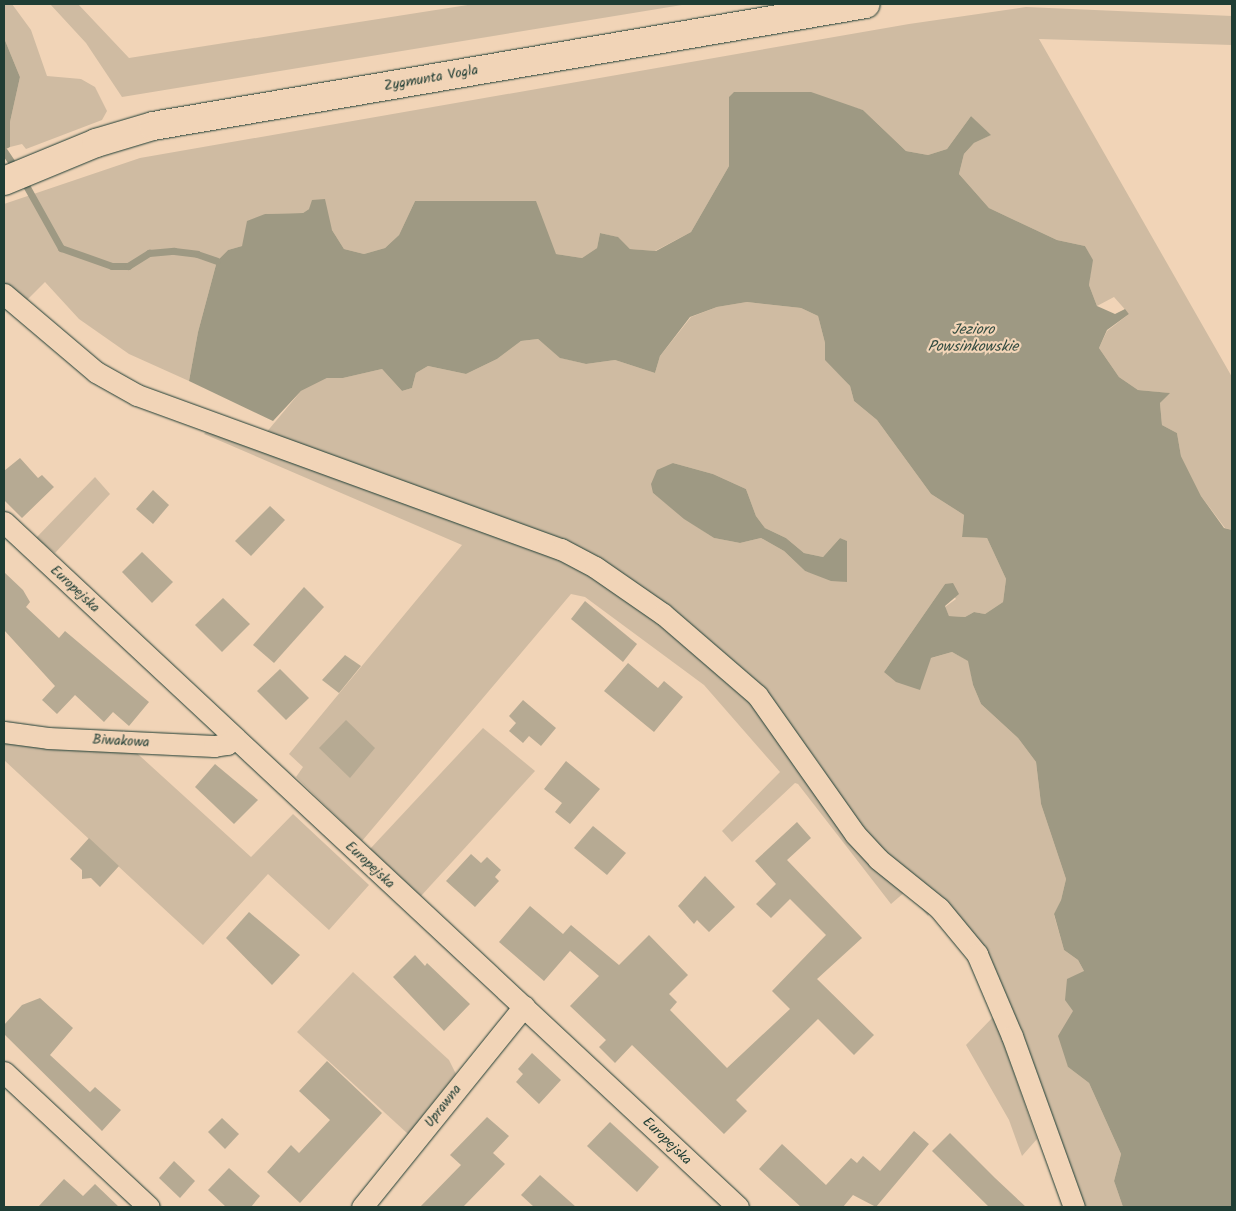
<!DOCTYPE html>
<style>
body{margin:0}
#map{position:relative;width:1236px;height:1211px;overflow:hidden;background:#f1d4b7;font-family:Kalam,sans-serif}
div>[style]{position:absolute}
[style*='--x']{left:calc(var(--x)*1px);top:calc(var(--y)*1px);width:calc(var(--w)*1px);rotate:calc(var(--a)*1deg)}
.green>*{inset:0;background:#cfbba2}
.water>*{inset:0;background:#9e9983}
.stream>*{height:7px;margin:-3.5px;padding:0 3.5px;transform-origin:3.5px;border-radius:3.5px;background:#9e9983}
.building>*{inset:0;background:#b6aa93}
.roads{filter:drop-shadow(0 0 1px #1f3d34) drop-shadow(0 0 1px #1f3d34)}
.street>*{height:21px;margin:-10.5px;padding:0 10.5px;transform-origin:10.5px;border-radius:10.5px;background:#f1d4b7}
.secondary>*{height:28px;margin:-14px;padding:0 14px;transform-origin:14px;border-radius:14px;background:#f1d4b7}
span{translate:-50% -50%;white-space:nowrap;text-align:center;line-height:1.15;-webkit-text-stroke:4.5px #f1d4b7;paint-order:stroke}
.street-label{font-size:14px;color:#1f3d34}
.water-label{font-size:15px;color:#324b40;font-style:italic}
.frame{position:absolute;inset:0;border:5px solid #1f3d34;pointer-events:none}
</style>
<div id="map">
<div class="green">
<i style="clip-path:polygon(4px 4px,12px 4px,31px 30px,47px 76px,81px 79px,95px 87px,107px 111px,102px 120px,26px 149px,22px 144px,10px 147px,10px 122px,20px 77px,4px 38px)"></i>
<i style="clip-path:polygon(50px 4px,78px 4px,129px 58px,474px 4px,688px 4px,122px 97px,86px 43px)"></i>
<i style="clip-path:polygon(1026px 7px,1232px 16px,1232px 45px,1039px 39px,1232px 377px,1232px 530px,1225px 528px,1201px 496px,1181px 456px,1177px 433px,1162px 425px,1160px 403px,1169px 393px,1138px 390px,1119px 377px,1099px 348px,1107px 331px,1129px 314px,1114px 297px,1097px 306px,1089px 285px,1092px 260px,1085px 246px,1057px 240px,989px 208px,959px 174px,964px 154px,974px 143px,990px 135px,971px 116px,947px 149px,928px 155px,906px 151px,863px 110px,839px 103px,729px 97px,729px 166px,691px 232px,655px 251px,630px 249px,617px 237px,600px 233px,597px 248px,582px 258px,556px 254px,415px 201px,399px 235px,385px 248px,364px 254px,344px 249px,332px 230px,309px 209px,303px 213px,265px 214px,242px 246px,228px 250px,217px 261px,198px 332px,189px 381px,129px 354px,79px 319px,45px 282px,25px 302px,4px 288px,4px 204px,140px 158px,909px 24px)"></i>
<i style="clip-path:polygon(evenodd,747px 302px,801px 308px,818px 316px,825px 343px,826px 360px,850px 386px,854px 401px,877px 420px,931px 494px,964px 515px,962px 537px,987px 538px,1006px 579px,1003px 602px,985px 614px,974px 612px,965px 617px,949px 616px,945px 607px,956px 599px,945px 584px,884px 672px,952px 652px,969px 661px,973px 685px,981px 704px,1018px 738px,1036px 762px,1041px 804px,1066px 879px,1061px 900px,1054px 915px,1064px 950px,1078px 960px,1084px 971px,1073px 1011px,1068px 1067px,1089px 1083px,1121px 1154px,1114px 1181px,1123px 1207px,1081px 1207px,987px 958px,856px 822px,819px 763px,785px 718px,653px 598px,265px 434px,301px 391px,327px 378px,343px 378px,382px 369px,402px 391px,412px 388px,416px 373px,428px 366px,466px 374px,497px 359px,521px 341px,538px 339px,561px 358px,586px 364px,615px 360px,655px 373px,660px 356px,691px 317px,717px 307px,747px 302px,673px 463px,713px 474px,746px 489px,756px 516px,765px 528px,786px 538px,804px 553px,823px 557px,840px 538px,846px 541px,847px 582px,805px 571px,784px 551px,761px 538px,740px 543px,714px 538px,684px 518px,653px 493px,673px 463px)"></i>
<i style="clip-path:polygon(209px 428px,552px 551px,659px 620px,756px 701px,931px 910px,928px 916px,906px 891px,891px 904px,798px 784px,795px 783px,732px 842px,722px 831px,780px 772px,704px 685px,585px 597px,571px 594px,362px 841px,296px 777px,303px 767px,289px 754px,462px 545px,204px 434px)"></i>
<i style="clip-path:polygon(95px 477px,110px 494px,55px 553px,36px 538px)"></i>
<i style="clip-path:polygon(483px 728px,535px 771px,421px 896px,370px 849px)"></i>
<i style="clip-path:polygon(4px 740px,129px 746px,251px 857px,293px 814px,369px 885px,329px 930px,268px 874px,203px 945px,4px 760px)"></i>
<i style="clip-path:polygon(353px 972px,449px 1060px,456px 1074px,408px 1134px,297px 1032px)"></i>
<i style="clip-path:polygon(994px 1016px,1037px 1139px,1022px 1156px,1009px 1120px,966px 1045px)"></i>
</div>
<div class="water">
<i style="clip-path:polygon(4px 38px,20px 77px,10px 122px,10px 147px,4px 150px)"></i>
<i style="clip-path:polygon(734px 92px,811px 92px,863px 110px,906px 151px,928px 155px,947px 149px,971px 116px,991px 135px,974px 143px,964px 154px,959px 174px,989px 208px,1057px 240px,1085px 246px,1093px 260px,1089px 285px,1097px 306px,1115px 314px,1125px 309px,1129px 314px,1107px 330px,1099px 348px,1119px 377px,1138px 390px,1170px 393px,1160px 403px,1162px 425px,1177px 433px,1181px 456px,1201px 496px,1224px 528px,1232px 530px,1232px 1207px,1123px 1207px,1114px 1181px,1121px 1154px,1089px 1083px,1068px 1067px,1058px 1036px,1073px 1011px,1065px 1000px,1067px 979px,1084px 971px,1078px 960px,1064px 950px,1054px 914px,1061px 900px,1066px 879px,1041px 804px,1036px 762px,1018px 738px,981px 704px,973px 685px,968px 661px,952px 652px,931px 658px,920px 690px,896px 682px,884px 672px,945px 584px,953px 583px,959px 594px,945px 606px,949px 616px,965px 617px,974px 612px,985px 614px,1003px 602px,1006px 579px,987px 538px,962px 537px,964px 515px,931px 494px,877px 420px,854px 401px,850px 386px,825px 360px,825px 343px,818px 316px,801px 308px,747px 302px,717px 307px,690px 317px,660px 356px,655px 373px,615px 360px,586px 364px,560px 358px,538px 339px,521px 341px,497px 359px,466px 374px,428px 366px,416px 373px,412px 388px,402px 391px,382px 369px,343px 378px,327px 378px,301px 391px,273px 421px,189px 381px,198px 332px,217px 261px,228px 250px,242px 246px,247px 221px,265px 214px,303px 213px,309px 209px,312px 200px,325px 199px,332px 230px,344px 249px,364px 254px,385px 248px,399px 235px,415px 201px,536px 201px,556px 254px,582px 258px,597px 248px,600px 233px,618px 237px,630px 249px,656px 251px,691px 232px,729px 166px,729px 97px)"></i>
<i style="clip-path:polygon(673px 463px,713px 474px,746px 489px,756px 516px,765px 528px,786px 538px,804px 553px,823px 557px,840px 538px,847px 541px,847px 582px,831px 581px,805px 571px,784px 551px,761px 538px,740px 543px,714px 538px,684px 519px,653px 493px,651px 484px,657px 470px)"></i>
</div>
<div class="stream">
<i style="--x:4;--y:151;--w:22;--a:56"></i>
<i style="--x:23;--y:180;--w:78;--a:60.8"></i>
<i style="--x:61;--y:248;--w:54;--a:19.4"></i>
<i style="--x:112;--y:266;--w:16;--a:0"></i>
<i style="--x:128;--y:266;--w:25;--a:-32"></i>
<i style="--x:149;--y:253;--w:25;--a:-5"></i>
<i style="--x:174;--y:251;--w:23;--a:7"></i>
<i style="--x:197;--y:254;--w:21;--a:19"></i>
</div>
<div class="building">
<i style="clip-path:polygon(20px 458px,38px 478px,42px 475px,54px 487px,22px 518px,4px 500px,4px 471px)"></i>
<i style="clip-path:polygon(153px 490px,169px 505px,153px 524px,136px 509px)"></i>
<i style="clip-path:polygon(270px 506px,285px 520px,251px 556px,235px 541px)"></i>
<i style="clip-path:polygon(142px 552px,173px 582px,152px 603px,122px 572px)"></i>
<i style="clip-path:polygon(4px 572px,23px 590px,30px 602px,26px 607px,59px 638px,65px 631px,149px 702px,129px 726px,113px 712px,104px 722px,75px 695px,57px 714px,42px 700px,55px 686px,4px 630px)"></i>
<i style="clip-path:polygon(304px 587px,324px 607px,274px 663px,253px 645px)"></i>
<i style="clip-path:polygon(223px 598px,250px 624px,222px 652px,195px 625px)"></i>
<i style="clip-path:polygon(585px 601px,637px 644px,623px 662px,571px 619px)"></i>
<i style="clip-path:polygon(345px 655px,361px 666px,339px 693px,322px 680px)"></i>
<i style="clip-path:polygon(628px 663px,658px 688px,664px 681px,683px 697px,654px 732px,604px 691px)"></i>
<i style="clip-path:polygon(280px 669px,309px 698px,286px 720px,257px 691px)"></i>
<i style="clip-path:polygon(523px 700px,556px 728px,541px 746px,529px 736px,523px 743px,509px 731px,516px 723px,509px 716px)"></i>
<i style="clip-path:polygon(346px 720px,375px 748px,350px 778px,319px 748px)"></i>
<i style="clip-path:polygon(566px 761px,600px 789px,570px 824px,555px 812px,562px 803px,544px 789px)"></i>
<i style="clip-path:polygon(215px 764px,258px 800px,234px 824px,195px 787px)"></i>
<i style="clip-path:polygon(797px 822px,811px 838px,787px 860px,862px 938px,817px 979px,874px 1035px,854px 1055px,818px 1019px,736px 1100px,747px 1111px,724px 1134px,632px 1045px,615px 1063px,599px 1047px,606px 1040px,570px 1006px,599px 976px,570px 951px,544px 981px,499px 942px,530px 906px,563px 934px,571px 925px,619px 965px,649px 935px,688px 975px,669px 994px,677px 1002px,670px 1010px,727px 1068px,790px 1009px,772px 991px,826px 935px,790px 899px,771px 918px,756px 904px,776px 884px,755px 861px)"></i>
<i style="clip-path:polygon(593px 826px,626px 853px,607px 875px,574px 848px)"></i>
<i style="clip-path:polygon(89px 838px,119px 866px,100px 887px,91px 878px,82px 879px,82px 870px,70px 859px)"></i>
<i style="clip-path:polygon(471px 854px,481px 863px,487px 857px,501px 870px,495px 877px,499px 881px,475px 907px,446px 881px)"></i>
<i style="clip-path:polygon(705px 876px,735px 907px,709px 932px,697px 920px,694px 924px,678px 906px)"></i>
<i style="clip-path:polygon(249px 912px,300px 955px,272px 985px,226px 938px)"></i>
<i style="clip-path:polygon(415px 955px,425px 966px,427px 963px,470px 1004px,444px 1031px,393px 977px)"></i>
<i style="clip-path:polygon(40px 998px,73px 1028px,50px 1055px,90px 1092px,95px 1087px,121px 1110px,102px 1131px,4px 1034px,4px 1025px,22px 1005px)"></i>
<i style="clip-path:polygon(532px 1053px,561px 1080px,539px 1104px,516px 1082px,523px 1074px,518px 1069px)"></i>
<i style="clip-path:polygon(327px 1061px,382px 1113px,300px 1203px,267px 1172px,291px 1145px,299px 1153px,330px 1120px,299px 1091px)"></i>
<i style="clip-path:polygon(487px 1117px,509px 1136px,493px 1153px,505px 1164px,463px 1207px,420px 1207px,461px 1165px,450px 1155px)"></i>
<i style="clip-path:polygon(222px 1118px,239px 1134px,225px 1149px,208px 1132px)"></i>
<i style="clip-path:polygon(610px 1122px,659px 1167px,637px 1192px,587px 1146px)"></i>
<i style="clip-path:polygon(914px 1131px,929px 1144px,876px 1207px,853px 1195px,843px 1207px,801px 1207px,759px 1169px,782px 1144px,826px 1185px,851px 1158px,857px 1163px,863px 1156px,880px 1171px)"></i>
<i style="clip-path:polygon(950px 1133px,995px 1178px,1026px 1207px,989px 1207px,932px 1151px)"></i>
<i style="clip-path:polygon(174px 1161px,195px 1181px,180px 1198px,159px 1178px)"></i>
<i style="clip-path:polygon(229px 1168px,260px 1196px,251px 1207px,226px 1207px,208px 1190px)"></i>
<i style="clip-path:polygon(540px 1175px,576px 1207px,534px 1207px,521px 1195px)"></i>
<i style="clip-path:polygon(64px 1179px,83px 1196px,95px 1184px,119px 1207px,38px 1207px)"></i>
</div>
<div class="roads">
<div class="street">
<i style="--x:4;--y:294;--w:121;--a:40.3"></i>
<i style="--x:96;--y:372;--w:47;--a:29.3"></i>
<i style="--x:137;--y:395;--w:451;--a:20"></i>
<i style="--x:561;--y:549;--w:38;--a:28"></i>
<i style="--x:595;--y:567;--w:83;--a:34.7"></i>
<i style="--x:663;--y:614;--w:124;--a:40.8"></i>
<i style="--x:757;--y:695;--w:170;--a:54.8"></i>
<i style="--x:855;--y:834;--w:34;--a:47"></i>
<i style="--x:878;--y:859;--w:78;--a:38.8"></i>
<i style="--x:939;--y:908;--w:60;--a:50.4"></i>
<i style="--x:977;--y:954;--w:89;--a:66.9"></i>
<i style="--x:1012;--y:1036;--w:182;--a:70.1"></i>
<i style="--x:4;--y:522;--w:1004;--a:43.02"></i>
<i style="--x:4;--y:732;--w:44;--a:7.8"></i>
<i style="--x:48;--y:738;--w:166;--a:2.8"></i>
<i style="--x:214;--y:746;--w:13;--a:-9"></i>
<i style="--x:227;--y:744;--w:10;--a:-37"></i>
<i style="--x:4;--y:1072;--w:198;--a:43"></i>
<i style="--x:362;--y:1207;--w:258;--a:-51.1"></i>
</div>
<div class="secondary">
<i style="--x:4;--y:181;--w:100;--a:-22.4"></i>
<i style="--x:96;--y:143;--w:59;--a:-16.6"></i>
<i style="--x:153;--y:126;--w:723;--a:-9.71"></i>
</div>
</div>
<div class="street-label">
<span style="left:431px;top:78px;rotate:-10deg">Zygmunta Vogla</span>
<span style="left:75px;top:589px;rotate:43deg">Europejska</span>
<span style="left:121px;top:741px;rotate:3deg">Biwakowa</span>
<span style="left:370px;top:865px;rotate:43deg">Europejska</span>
<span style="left:443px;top:1106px;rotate:-52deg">Uprawna</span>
<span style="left:667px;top:1141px;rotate:44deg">Europejska</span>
</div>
<div class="water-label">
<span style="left:973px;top:339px">Jezioro<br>Powsinkowskie</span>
</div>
<div class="frame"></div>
</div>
